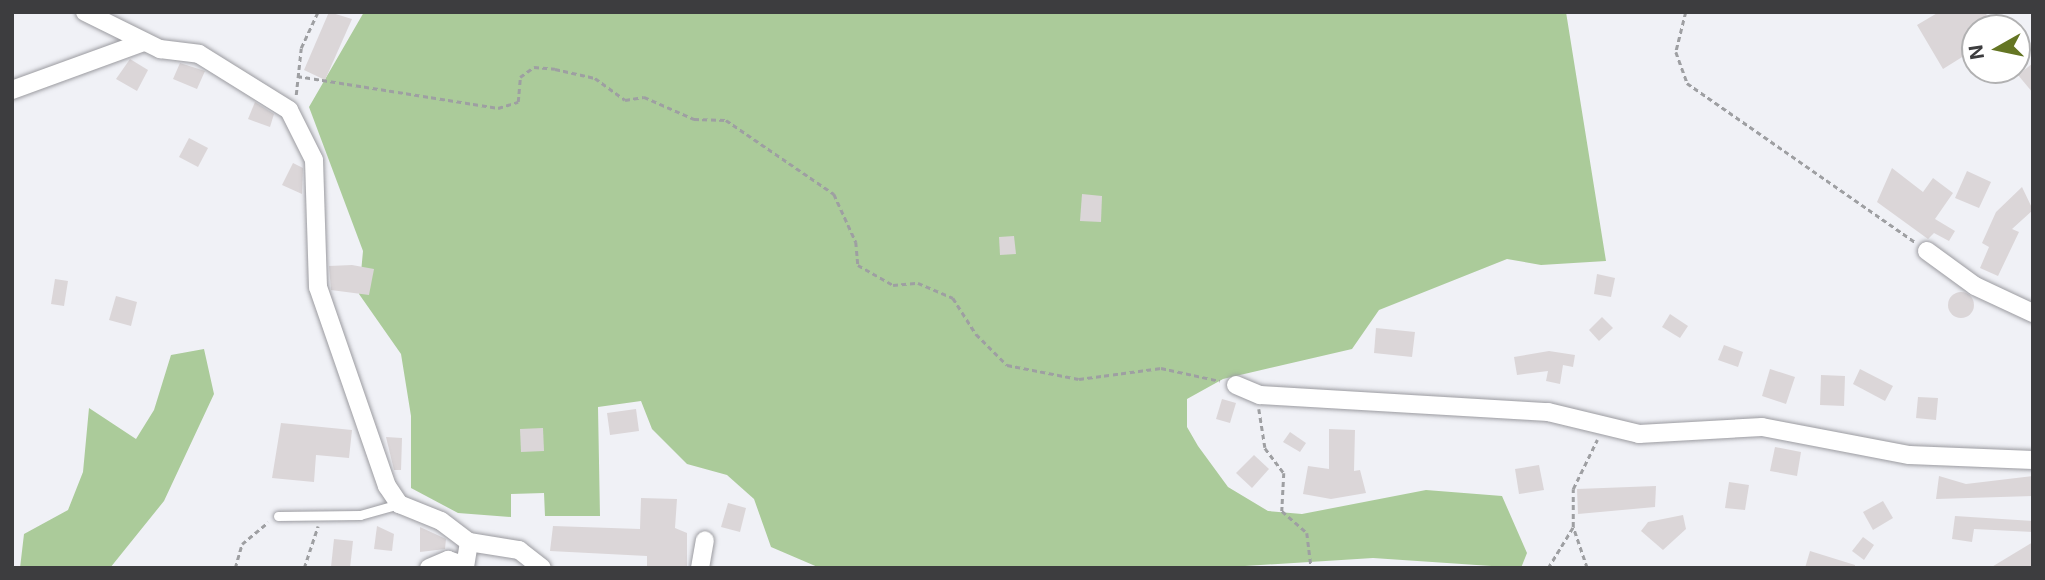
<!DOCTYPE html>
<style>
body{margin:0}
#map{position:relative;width:2045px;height:580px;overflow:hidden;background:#f0f1f6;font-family:Inter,sans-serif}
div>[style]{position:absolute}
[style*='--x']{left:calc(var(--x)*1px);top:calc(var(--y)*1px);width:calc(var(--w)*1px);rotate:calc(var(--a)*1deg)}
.green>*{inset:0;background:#abcb9a}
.building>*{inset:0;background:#dbd6d8}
.round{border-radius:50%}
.path>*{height:2.5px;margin-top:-1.25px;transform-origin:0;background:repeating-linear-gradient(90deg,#9e9fa2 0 5px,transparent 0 8.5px)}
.roads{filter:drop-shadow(0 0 2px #9b9ba0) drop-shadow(0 0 2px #9b9ba0)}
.lane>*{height:9px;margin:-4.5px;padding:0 4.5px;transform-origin:4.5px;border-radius:4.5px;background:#fff}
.street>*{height:18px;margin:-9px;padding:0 9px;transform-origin:9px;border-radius:9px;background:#fff}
span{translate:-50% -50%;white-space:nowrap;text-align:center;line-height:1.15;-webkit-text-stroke:7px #fff;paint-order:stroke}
.frame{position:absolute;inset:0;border:14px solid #3d3d3f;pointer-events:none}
.north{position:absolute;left:1961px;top:14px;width:70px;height:70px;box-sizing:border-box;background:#fff;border:2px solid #b1b1b2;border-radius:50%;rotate:261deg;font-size:19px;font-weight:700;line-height:28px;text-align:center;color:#3d3d3f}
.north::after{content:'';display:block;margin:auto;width:24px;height:32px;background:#647523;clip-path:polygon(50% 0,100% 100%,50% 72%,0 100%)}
</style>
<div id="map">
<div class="green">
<i style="clip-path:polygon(364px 12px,1566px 12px,1606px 261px,1541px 265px,1507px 259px,1379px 310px,1352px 349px,1223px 379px,1187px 399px,1187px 427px,1198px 446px,1228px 487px,1268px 511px,1302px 514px,1426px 490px,1502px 496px,1527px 553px,1521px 568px,1373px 558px,1214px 568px,820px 568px,771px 547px,754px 499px,727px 475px,687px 464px,652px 429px,641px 401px,598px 407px,600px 516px,545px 516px,544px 493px,511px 494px,511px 517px,458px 513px,411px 488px,411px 416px,401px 354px,359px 294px,363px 251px,309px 107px)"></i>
<i style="clip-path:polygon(204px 349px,214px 394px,164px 501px,110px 568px,20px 568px,24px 534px,68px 510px,83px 472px,89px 408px,136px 439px,154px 410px,171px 355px)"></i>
</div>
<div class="building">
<i style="clip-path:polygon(329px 12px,352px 19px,325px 80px,304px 70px)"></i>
<i style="clip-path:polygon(1939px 12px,1986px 12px,1989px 28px,1975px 28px,1975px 49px,1943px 69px,1917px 25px)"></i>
<i style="clip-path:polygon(130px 59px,148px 70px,137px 91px,116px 79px)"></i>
<i style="clip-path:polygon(180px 63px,205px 71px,197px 89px,173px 79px)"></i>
<i style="clip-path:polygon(2033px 63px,2033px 93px,2018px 75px)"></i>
<i style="clip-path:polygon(255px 102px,274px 114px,270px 127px,248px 119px)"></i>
<i style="clip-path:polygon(189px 138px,208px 148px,198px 167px,179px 157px)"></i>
<i style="clip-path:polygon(293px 163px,303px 168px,302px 194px,282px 185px)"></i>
<i style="clip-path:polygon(1892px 168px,1923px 192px,1933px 178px,1953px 193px,1935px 219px,1955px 231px,1949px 241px,1934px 233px,1928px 239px,1877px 202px)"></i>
<i style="clip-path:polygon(1967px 171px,1991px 182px,1979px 208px,1955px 198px)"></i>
<i style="clip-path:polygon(2022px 187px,2033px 210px,2012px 229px,2019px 232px,1998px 276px,1980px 268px,1989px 247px,1982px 243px,1996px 212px)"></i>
<i style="clip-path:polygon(1082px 194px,1102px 196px,1101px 222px,1080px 221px)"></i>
<i style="clip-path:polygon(1014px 236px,1016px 254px,1000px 255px,999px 237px)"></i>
<i style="clip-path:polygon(352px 265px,374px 269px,369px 295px,331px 290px,329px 266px)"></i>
<i style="clip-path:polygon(1597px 274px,1615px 278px,1611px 297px,1594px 294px)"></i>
<i style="clip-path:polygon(55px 279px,68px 281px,64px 306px,51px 304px)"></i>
<i class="round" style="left:1948px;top:292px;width:26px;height:26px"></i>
<i style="clip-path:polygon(116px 296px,137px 302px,131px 326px,109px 320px)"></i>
<i style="clip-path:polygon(1670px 314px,1688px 326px,1680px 338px,1662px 327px)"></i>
<i style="clip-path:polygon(1602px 317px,1613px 328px,1599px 341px,1589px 330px)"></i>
<i style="clip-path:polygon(1376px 328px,1415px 332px,1412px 357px,1374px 353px)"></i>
<i style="clip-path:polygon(1724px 345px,1743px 352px,1738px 367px,1718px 360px)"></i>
<i style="clip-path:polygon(1549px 351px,1575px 355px,1573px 367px,1563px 365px,1560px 384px,1546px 381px,1548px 371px,1517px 375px,1514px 357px)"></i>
<i style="clip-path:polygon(1770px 369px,1795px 377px,1786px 404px,1762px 396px)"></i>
<i style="clip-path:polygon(1860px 369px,1893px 386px,1885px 401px,1853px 384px)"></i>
<i style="clip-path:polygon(1821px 375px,1845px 376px,1844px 406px,1820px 405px)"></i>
<i style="clip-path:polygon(1918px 397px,1938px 398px,1936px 420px,1916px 418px)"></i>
<i style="clip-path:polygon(1222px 399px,1236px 403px,1230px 423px,1216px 419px)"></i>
<i style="clip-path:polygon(636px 409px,639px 431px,610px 435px,607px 413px)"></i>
<i style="clip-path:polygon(281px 423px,352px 430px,349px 458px,316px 455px,314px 482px,272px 478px)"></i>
<i style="clip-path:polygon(543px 428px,544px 451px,521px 452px,520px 429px)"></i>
<i style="clip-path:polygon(1329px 429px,1355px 430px,1354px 471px,1360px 470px,1366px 493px,1331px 499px,1303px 494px,1308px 466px,1329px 469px)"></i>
<i style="clip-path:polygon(1290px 432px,1306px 443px,1300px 452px,1283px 442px)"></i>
<i style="clip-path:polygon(386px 437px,402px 438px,401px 470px,394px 470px)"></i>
<i style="clip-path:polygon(1775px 447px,1801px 452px,1797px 476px,1770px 471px)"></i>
<i style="clip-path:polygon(1254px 455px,1269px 469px,1252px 488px,1236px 473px)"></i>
<i style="clip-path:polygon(1539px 465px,1544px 490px,1519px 494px,1515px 469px)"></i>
<i style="clip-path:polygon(1939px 476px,1966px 484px,2033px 476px,2033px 496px,1936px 499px)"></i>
<i style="clip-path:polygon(1729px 482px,1749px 485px,1745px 510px,1725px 508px)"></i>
<i style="clip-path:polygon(1656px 486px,1655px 507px,1578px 514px,1577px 489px)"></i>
<i style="clip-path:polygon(641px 498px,677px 499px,675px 528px,687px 533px,687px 568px,647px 568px,647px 556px,550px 551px,553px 526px,640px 529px)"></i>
<i style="clip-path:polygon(1883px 501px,1893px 518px,1873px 530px,1863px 512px)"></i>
<i style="clip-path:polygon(728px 503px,746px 508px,740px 532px,721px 527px)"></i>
<i style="clip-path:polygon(1683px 515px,1686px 529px,1663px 550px,1641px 531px,1648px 522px)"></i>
<i style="clip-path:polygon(1955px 516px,2033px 521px,2033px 532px,1974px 529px,1972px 542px,1952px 539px)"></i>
<i style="clip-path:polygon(377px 526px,394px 534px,392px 551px,374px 549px)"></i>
<i style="clip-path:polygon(420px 527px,446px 539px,445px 549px,420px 552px)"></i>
<i style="clip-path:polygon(1863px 537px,1874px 545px,1864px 560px,1852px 551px)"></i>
<i style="clip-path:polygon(334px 539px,353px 541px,350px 568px,331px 567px)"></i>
<i style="clip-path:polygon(2033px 542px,2033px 568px,1990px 568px)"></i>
<i style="clip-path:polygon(1810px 551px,1855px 565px,1855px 568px,1805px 568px)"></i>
</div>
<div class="path">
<i style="--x:1686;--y:12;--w:41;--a:104"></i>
<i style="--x:1676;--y:52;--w:33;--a:70"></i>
<i style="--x:1687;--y:83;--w:279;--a:34.9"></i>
<i style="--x:297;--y:76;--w:204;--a:9"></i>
<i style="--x:498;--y:108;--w:21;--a:-17"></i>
<i style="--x:518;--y:102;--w:25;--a:-85"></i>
<i style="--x:520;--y:77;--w:17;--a:-36"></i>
<i style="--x:534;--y:67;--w:21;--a:5"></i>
<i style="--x:555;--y:69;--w:41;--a:12.7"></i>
<i style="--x:595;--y:78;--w:37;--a:36"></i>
<i style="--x:625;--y:100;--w:19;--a:-9"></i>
<i style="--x:644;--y:97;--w:55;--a:23.7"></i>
<i style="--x:694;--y:119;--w:32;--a:2"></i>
<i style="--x:726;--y:120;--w:131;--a:34.4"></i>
<i style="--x:834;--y:194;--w:53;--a:65.4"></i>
<i style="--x:856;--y:242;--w:23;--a:85"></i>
<i style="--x:858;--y:265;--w:40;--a:29.7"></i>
<i style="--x:893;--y:285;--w:25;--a:-5"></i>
<i style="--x:918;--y:283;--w:38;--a:23"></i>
<i style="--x:953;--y:298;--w:43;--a:57.4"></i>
<i style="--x:976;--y:334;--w:44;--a:45"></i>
<i style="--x:1007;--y:365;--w:73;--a:11"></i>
<i style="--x:1079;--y:379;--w:83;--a:-7.6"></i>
<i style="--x:1161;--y:368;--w:60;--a:12.4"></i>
<i style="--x:296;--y:95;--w:47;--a:-83.9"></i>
<i style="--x:301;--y:48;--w:40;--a:-65"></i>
<i style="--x:1259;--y:409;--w:39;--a:81"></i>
<i style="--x:1265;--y:448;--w:31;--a:53"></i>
<i style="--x:1284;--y:473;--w:38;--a:93"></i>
<i style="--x:1282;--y:511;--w:33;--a:41"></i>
<i style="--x:1307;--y:533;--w:35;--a:83"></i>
<i style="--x:235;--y:568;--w:25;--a:-74"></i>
<i style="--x:242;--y:544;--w:34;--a:-40"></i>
<i style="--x:304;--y:568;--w:44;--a:-71.6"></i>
<i style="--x:1548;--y:568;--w:48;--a:-58.6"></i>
<i style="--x:1587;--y:568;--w:43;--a:-108.9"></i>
<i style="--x:1573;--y:527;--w:38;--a:-90"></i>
<i style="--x:1573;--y:489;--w:55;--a:-63.9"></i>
</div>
<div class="roads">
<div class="lane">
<i style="--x:278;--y:516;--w:82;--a:-0.7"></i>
<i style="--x:360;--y:515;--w:41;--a:-15.8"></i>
</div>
<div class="street">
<i style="--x:85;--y:12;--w:84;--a:26.3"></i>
<i style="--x:160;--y:49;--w:39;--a:7"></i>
<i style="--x:199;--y:54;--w:106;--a:31.9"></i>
<i style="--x:289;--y:110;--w:56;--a:63.4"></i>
<i style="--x:314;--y:160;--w:127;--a:88.2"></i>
<i style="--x:318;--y:287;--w:211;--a:70.9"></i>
<i style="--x:387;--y:486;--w:22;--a:56"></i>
<i style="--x:399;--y:504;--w:45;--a:22"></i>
<i style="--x:441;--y:521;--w:35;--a:37"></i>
<i style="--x:469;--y:542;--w:26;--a:99"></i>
<i style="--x:12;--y:90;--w:140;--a:-20"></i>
<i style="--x:1927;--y:251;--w:59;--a:36.1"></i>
<i style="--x:1975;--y:286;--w:64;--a:25"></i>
<i style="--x:1236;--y:385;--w:26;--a:23"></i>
<i style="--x:1260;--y:395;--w:289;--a:3.4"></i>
<i style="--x:1548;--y:412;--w:94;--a:13.6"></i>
<i style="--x:1639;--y:434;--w:123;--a:-3.3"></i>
<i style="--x:1762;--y:427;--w:150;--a:10.8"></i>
<i style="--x:1909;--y:455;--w:124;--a:2.3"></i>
<i style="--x:469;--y:542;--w:51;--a:9.1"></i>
<i style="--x:519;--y:550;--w:29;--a:38"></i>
<i style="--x:429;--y:568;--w:21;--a:-23"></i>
<i style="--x:448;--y:560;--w:18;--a:19"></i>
<i style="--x:700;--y:568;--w:28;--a:-80"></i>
</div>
</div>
<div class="frame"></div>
<div class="north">N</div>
</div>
